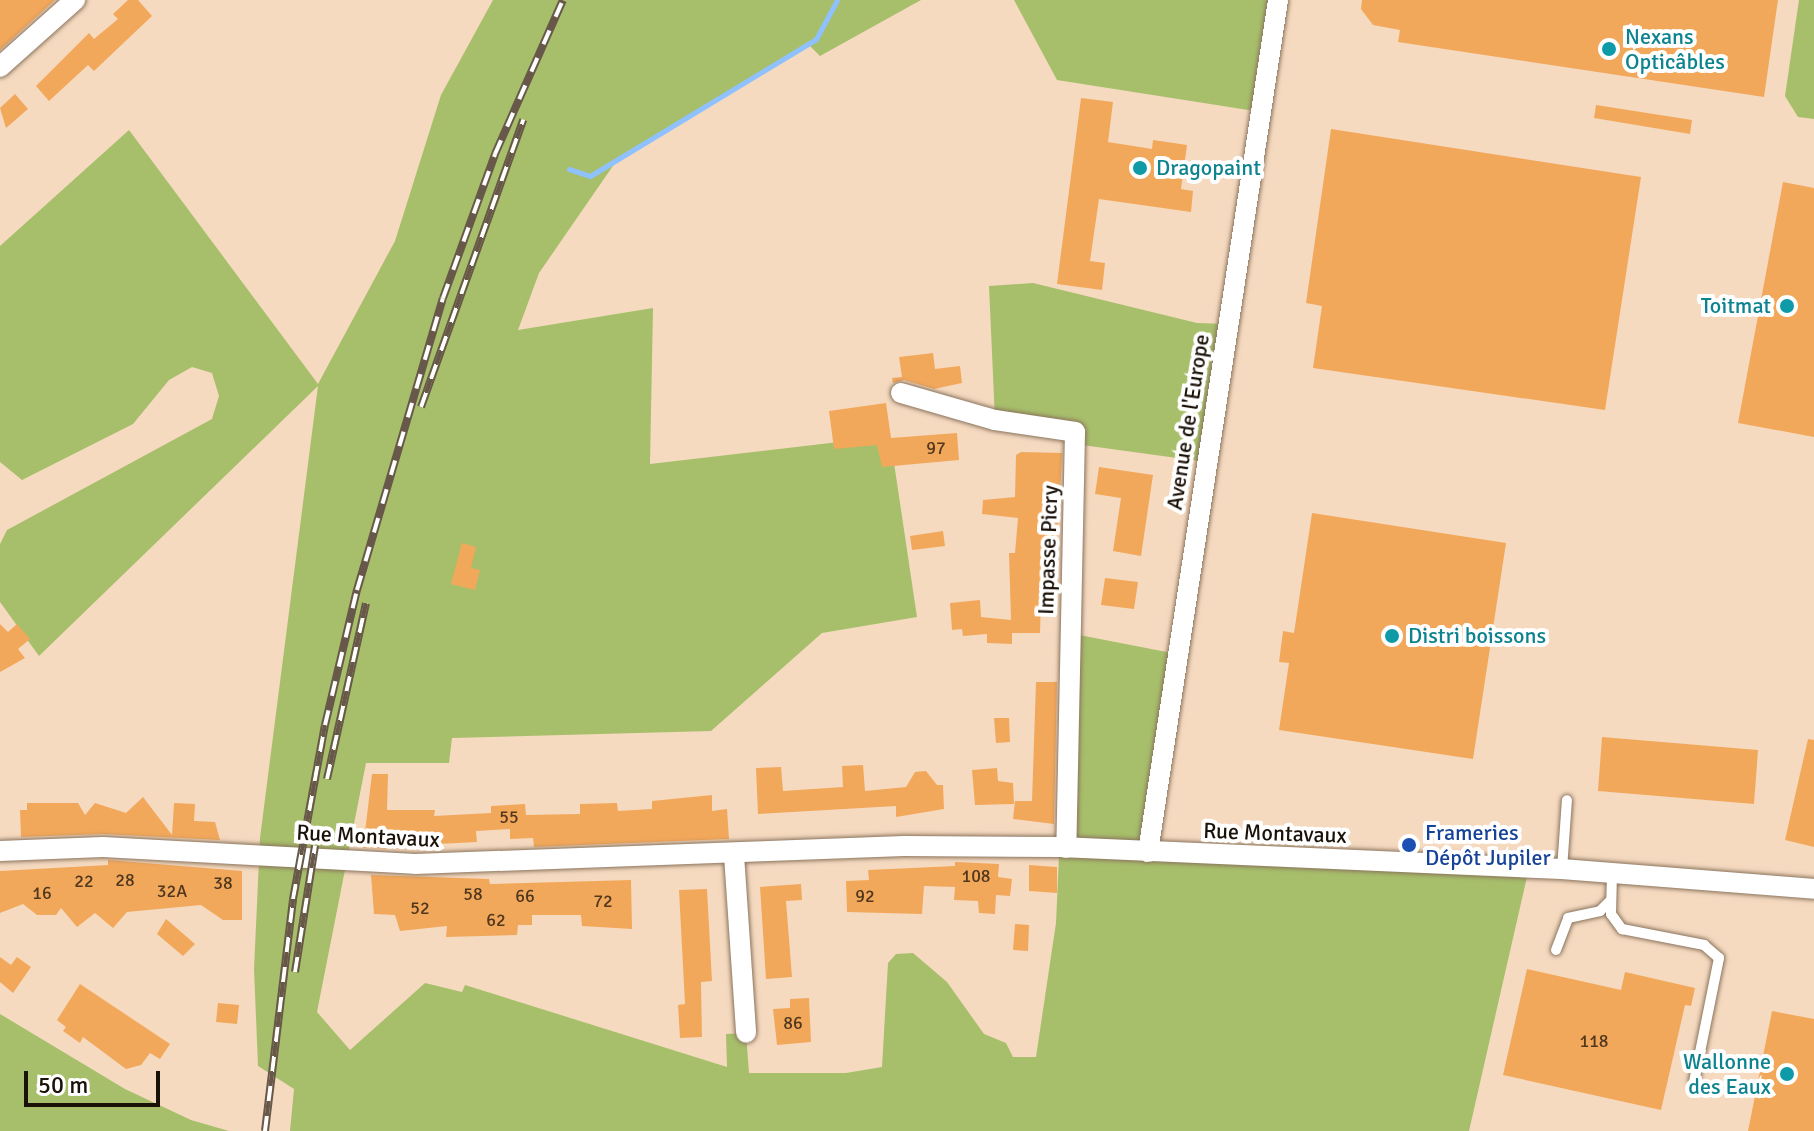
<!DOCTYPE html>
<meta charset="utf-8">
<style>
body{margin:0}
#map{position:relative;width:1814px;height:1131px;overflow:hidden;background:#f5dac0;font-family:Signika,sans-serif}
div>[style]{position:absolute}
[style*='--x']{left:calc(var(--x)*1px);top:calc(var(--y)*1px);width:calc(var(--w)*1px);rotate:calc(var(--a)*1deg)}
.green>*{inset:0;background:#a7bf6b}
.stream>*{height:5px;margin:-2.5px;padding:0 2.5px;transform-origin:2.5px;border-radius:2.5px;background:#8fc1fe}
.building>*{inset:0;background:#f2a85b}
.roads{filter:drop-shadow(0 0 2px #8b745d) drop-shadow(0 0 2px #8b745d)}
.service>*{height:10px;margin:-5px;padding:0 5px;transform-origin:5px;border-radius:5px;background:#fff}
.minor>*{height:20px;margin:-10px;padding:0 10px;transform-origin:10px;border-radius:10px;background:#fff}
.rail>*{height:8px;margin-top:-4px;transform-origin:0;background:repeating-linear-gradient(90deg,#fff 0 15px,#685849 0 30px);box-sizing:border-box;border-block:2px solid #685849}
.dots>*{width:22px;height:22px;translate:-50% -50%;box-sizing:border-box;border:4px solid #fff;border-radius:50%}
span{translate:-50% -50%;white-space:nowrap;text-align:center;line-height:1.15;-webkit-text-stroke:8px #fff;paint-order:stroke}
.number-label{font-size:18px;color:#50371d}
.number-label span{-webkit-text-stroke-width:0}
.culture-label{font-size:22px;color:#0d838f}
.left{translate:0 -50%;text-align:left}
.right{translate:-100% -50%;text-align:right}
.street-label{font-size:22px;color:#1a1108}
.transit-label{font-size:22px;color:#164399}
.scale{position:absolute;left:24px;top:1071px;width:136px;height:36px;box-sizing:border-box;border:4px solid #1a1108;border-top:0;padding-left:10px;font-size:24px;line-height:28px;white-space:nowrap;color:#1a1108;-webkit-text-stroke:6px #fff;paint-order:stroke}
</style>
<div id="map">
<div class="green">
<i style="clip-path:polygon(493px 0,921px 0,820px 56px,808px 44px,617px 160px,539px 273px,518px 330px,653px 308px,650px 464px,890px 436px,917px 617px,822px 633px,711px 731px,452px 738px,449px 763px,366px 763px,317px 1012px,350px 1050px,425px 983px,462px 992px,465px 985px,727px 1067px,726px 1034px,746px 1033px,749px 1073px,846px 1073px,882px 1067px,888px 963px,896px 954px,913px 953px,947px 982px,984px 1034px,1006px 1043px,1013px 1057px,1036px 1057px,1056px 923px,1069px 633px,1177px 654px,1148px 852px,1529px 868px,1469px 1131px,290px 1131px,294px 1089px,258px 1066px,254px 969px,260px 838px,318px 386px,39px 656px,0 602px,0 544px,7px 530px,212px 419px,219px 396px,212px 373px,192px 367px,169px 380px,133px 424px,22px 480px,0 462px,0 246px,129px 130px,318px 384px,395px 241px,441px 95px)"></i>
<i style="clip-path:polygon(1014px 0,1278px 0,1261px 112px,1057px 80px)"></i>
<i style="clip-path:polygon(1799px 0,1814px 0,1814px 119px,1798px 117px,1785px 96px)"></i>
<i style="clip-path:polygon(1033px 283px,1197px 323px,1228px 324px,1206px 462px,1075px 444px,1074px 432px,995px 420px,989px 286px)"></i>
<i style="clip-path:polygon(0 1014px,125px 1089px,191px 1120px,229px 1131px,0 1131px)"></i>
</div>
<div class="stream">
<i style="--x:569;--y:169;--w:22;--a:18"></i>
<i style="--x:590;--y:176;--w:264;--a:-31.2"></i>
<i style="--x:816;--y:39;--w:44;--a:-61.7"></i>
</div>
<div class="building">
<i style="clip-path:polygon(0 0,55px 0,0 50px)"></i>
<i style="clip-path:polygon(128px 0,138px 0,152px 16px,94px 71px,88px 65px,49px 101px,36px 86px,89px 33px,94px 39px,118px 19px,113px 14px)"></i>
<i style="clip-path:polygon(1362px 0,1778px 0,1764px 97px,1398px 42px,1400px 30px,1373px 25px,1361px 9px)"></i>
<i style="clip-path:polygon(15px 94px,28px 109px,6px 128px,0 108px)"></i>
<i style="clip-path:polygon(1081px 98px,1113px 102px,1108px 142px,1152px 149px,1153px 140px,1187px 145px,1181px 189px,1193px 191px,1191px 212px,1099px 199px,1090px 261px,1105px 263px,1102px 290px,1057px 284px)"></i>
<i style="clip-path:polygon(1596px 105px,1692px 120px,1690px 134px,1594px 118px)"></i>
<i style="clip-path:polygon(1331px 129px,1641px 177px,1605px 410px,1313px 368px,1322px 306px,1306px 303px)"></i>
<i style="clip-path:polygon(1783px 182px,1814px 188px,1814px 437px,1738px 423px)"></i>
<i style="clip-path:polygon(933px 353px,935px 369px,960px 366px,962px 383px,934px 389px,904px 380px,893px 383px,892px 378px,902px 377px,899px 357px)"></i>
<i style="clip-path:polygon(886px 403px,891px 438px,957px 433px,959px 460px,882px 467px,877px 445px,834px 449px,829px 411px)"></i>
<i style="clip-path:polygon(1021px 452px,1062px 453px,1055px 598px,1041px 599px,1040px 633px,1012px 633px,1012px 644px,987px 643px,987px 634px,963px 636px,962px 629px,952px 630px,950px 603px,980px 600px,981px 617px,1011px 620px,1009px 553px,1015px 553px,1018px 518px,982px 514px,983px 500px,1015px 497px,1016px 455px)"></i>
<i style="clip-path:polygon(1099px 467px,1153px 475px,1141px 556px,1113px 551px,1121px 498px,1095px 494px)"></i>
<i style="clip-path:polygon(1312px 513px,1506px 543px,1473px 759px,1279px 730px,1289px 663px,1279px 662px,1283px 631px,1294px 633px)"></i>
<i style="clip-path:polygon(943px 531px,945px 546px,912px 550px,910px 536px)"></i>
<i style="clip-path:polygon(462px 543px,476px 547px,471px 568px,480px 570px,475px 590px,451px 584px)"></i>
<i style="clip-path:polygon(1105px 578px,1138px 582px,1134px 609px,1101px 605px)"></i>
<i style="clip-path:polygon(0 624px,8px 632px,17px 624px,30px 639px,18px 649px,25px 658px,0 672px)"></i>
<i style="clip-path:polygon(1036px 682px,1057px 682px,1054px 824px,1013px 819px,1015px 801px,1032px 801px)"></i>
<i style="clip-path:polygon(994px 718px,1009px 718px,1010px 742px,996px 743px)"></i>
<i style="clip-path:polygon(1602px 737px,1758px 750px,1754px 804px,1598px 791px)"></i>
<i style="clip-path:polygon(1808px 739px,1814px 740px,1814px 847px,1785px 840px)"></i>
<i style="clip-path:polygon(863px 765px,865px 791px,906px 787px,915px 772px,926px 771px,937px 785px,943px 785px,944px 809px,896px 817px,896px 806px,758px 814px,756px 768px,781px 767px,783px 791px,843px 787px,842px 766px)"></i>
<i style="clip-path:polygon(997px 768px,998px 781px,1013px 783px,1014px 804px,975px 805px,972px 770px)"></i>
<i style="clip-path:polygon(372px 774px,388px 774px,387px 810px,435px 810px,434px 816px,491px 813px,491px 806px,525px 804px,526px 815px,580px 814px,580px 804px,617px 803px,618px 811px,652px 809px,652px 801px,712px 795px,712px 811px,727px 809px,729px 839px,534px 847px,533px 838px,510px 839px,510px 829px,476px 831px,477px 842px,437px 844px,436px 850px,363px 848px)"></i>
<i style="clip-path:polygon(143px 797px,172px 835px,174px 803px,195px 804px,194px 821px,215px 822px,220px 840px,103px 834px,21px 837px,20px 810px,27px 810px,27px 803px,78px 803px,85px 815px,95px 803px,126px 813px)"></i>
<i style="clip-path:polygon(108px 860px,242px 871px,242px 920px,223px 920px,201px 905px,127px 912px,113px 928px,95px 913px,77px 927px,61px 908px,56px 915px,37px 915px,23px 904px,0 913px,0 871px,108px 865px)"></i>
<i style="clip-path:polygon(955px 862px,999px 864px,998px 877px,1012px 879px,1010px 896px,996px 895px,995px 914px,979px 913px,978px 901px,954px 900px,955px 887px,924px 886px,922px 914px,847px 912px,846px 881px,869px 880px,868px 870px,955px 866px)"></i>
<i style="clip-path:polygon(1029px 865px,1057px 867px,1057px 893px,1029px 891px)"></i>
<i style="clip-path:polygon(371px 875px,489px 879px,490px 884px,631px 880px,632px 929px,582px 926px,581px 915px,532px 915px,532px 925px,518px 925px,517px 935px,446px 937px,447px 926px,400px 931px,395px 915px,374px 914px)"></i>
<i style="clip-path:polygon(801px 884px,802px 900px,786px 901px,792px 977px,766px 979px,760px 887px)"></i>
<i style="clip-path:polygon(707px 889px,712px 981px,701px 982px,702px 1037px,680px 1038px,678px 1005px,685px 1004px,679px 890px)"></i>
<i style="clip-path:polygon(166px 919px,195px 944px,183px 956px,157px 934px)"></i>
<i style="clip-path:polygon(1015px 924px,1029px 925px,1028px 951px,1013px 950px)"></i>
<i style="clip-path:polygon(0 957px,11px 965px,17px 957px,31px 967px,13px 993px,0 982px)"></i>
<i style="clip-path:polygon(1527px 969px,1621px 990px,1625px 972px,1695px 988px,1691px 1006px,1685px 1005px,1661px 1110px,1503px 1075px)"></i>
<i style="clip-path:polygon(80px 984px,170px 1044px,160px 1059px,150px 1053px,141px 1065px,126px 1069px,83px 1037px,80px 1043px,63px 1031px,66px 1027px,57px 1020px)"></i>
<i style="clip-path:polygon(809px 998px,811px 1042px,777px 1045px,773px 1009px,790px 1008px,790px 999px)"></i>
<i style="clip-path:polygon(218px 1003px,239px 1005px,237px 1024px,216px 1022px)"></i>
<i style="clip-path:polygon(1772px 1011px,1814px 1019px,1814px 1131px,1748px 1131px)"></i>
</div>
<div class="roads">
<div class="service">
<i style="--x:1562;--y:869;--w:69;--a:-85.9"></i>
<i style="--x:1612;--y:873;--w:41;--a:91.4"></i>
<i style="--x:1611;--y:914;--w:19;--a:54"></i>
<i style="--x:1622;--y:929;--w:84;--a:11"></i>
<i style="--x:1704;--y:945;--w:20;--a:41"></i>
<i style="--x:1719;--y:958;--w:126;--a:101.4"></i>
<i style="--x:1556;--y:950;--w:34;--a:-69"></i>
<i style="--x:1568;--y:918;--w:33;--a:-12"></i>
<i style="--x:1600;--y:911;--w:13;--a:-45"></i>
</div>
<div class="minor">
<i style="--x:0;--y:67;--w:101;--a:-41.8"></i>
<i style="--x:901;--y:393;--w:98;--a:16"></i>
<i style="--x:995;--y:420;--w:81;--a:8.5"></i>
<i style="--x:1075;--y:432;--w:416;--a:91.2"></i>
<i style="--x:0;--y:851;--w:103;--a:-2.2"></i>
<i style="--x:103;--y:847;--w:312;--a:3.1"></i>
<i style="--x:415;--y:864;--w:489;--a:-2.1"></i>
<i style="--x:904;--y:846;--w:156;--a:0.4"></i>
<i style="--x:1060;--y:847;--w:502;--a:2.51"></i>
<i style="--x:1562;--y:869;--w:253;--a:4.5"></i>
<i style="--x:1148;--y:852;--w:862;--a:-81.32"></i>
<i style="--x:734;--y:855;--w:178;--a:86.1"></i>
</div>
</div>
<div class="rail">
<i style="--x:421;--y:407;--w:305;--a:-70.4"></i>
<i style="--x:327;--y:779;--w:180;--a:-77.5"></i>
<i style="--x:295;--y:972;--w:128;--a:-81"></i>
<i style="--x:265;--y:1131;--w:234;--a:-83.1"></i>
<i style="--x:293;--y:899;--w:177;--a:-79.6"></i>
<i style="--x:325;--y:725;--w:139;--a:-76.7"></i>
<i style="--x:357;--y:590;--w:304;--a:-73.6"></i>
<i style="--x:443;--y:298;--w:153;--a:-70.1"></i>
<i style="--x:495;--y:154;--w:168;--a:-66.2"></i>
</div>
<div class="dots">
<i style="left:1609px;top:49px;background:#0f9aa8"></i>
<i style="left:1140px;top:168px;background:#0f9aa8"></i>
<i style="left:1787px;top:306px;background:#0f9aa8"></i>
<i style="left:1392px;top:636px;background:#0f9aa8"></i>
<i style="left:1409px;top:845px;background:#1a4fb4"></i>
<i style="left:1787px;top:1074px;background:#0f9aa8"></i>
</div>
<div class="number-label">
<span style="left:936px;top:448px">97</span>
<span style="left:509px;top:817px">55</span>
<span style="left:976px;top:876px">108</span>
<span style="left:125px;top:880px">28</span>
<span style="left:84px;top:881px">22</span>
<span style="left:223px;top:883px">38</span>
<span style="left:172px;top:891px">32A</span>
<span style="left:42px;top:893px">16</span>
<span style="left:473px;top:894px">58</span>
<span style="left:525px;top:896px">66</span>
<span style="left:865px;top:896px">92</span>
<span style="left:603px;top:901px">72</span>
<span style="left:420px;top:908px">52</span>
<span style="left:496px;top:920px">62</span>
<span style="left:793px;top:1023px">86</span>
<span style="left:1594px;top:1041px">118</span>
</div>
<div class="culture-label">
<span class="left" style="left:1625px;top:49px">Nexans<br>Opticâbles</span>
<span class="left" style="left:1156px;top:168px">Dragopaint</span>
<span class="right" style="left:1771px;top:306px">Toitmat</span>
<span class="left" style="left:1408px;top:636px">Distri boissons</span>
<span class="right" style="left:1771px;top:1074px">Wallonne<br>des Eaux</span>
</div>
<div class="street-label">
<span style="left:1188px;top:422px;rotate:-81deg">Avenue de l'Europe</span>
<span style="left:1048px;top:550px;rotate:-88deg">Impasse Picry</span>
<span style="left:1275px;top:833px;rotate:2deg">Rue Montavaux</span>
<span style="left:368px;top:836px;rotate:3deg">Rue Montavaux</span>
</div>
<div class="transit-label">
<span class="left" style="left:1425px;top:845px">Frameries<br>Dépôt Jupiler</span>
</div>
<div class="scale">50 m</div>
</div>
